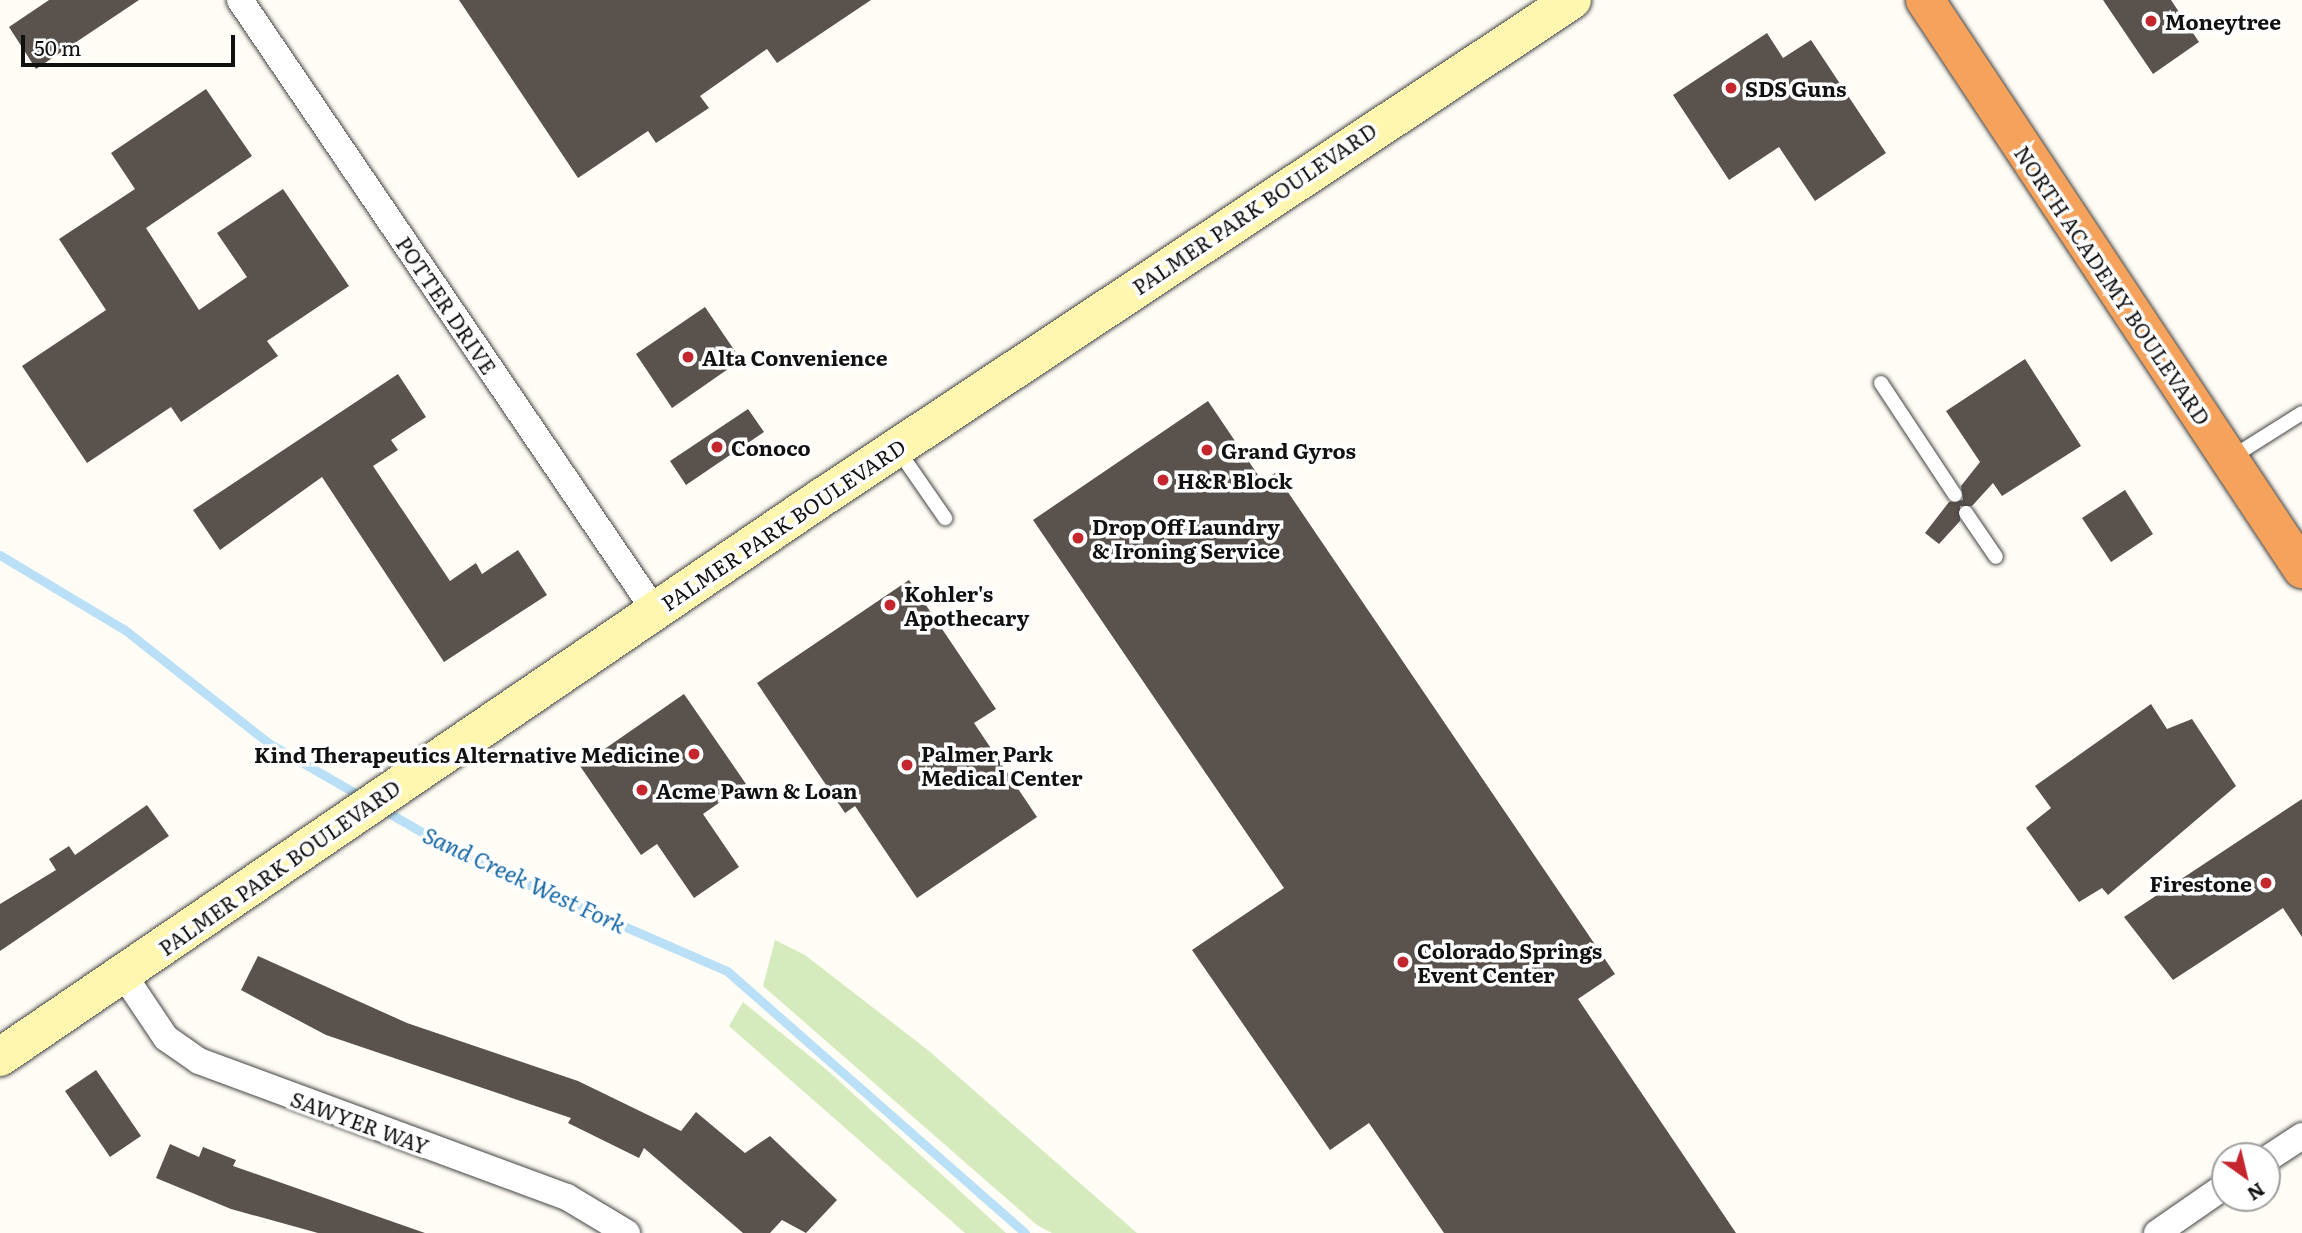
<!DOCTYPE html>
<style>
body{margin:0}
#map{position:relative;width:2302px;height:1233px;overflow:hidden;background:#fffdf5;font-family:Literata,serif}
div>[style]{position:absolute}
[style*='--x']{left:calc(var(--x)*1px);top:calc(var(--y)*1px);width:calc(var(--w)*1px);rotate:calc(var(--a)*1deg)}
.green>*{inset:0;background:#d5ebbd}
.stream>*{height:9px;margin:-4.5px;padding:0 4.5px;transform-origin:4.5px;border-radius:4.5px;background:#b9e0f7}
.building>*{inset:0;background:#5a524d}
.roads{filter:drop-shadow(0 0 2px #444) drop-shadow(0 0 2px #444)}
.lane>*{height:14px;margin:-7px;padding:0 7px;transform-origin:7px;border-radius:7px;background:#fff}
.street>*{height:26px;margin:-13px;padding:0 13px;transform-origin:13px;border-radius:13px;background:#fff}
.secondary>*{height:38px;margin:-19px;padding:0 19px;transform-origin:19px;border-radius:19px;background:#fff6b0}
.highway>*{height:38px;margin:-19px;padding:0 19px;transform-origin:19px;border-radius:19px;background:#f5a25d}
.dots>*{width:19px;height:19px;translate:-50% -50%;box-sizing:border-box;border:4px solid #fff;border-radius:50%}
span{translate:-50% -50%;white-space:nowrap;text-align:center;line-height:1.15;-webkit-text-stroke:7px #fff;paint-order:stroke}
.poi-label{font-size:21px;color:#111;font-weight:700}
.left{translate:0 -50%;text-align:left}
.right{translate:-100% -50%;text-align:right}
.street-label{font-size:21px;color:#111}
.water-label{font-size:23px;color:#1768a6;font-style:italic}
.north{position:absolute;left:2211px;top:1142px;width:70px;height:70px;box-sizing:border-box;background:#fff;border:2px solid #a0a0a0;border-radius:50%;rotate:146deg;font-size:19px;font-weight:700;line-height:28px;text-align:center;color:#111}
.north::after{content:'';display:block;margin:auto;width:24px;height:32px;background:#c4262e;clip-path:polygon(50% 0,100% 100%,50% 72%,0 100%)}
.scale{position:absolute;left:21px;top:35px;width:214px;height:32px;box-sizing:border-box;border:4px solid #111;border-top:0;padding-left:9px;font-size:21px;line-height:24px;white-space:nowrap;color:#111;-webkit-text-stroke:5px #fff;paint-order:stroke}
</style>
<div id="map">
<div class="green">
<i style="clip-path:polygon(775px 940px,805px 955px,929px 1051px,1137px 1233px,1052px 1233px,1037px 1225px,763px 986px)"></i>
<i style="clip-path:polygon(743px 1002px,827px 1070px,1006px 1233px,965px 1233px,729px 1026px)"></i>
</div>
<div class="stream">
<i style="--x:0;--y:555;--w:146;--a:31"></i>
<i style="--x:125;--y:630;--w:184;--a:38.2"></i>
<i style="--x:270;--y:744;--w:108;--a:29.9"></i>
<i style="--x:382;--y:809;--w:96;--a:30"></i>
<i style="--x:465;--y:857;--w:286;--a:23.5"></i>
<i style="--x:727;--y:971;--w:397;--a:41.3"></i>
</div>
<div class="building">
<i style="clip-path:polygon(49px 0,139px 0,36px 69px,9px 27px)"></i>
<i style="clip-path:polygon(459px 0,871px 0,777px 63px,767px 49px,700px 96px,709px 108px,656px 143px,648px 131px,578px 178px)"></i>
<i style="clip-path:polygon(2103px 0,2171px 0,2199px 42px,2153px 74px)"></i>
<i style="clip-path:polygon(1767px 33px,1783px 58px,1811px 40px,1886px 153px,1815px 201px,1779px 147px,1729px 180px,1673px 95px)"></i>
<i style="clip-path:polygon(206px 89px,252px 156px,146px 228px,199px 310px,247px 277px,217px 233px,283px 189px,349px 286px,267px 341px,278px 356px,181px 422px,171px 407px,87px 463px,22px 366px,106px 310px,59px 239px,135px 189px,111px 153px)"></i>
<i style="clip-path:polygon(705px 307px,741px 360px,672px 408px,636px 354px)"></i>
<i style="clip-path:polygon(2025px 359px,2081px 446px,2002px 496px,1993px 483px,1972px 506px,1960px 506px,1960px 521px,1939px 544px,1925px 533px,1949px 502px,1963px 500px,1961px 486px,1980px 462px,1946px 411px)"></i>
<i style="clip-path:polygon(398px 374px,426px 417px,391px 440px,398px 450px,373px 466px,450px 581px,476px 563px,482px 574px,518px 550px,547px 595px,444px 662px,322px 477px,220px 550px,193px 510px)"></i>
<i style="clip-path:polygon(1208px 401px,1262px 481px,1275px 473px,1615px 974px,1578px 999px,1736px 1233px,1444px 1233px,1369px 1123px,1330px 1150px,1192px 950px,1284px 888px,1033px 520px)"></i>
<i style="clip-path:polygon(748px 409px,764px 432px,686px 485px,670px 461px)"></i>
<i style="clip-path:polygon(2125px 490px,2153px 534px,2111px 562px,2082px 518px)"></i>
<i style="clip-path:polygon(909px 580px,996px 709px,974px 723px,1037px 817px,917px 898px,855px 806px,845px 813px,757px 683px)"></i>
<i style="clip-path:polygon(684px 694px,746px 784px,703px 814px,739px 867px,694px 898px,657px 844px,641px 855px,580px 766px)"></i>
<i style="clip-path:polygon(2151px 704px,2167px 729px,2192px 719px,2236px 786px,2108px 895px,2102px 888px,2079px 902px,2026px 828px,2051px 808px,2035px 786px)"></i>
<i style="clip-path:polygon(2302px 799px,2302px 937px,2283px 908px,2173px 980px,2124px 917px)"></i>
<i style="clip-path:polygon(147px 805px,169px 836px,0 951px,0 904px,56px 870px,49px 859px,69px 846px,75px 855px)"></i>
<i style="clip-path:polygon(258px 956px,407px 1023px,578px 1081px,681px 1131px,696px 1112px,745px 1153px,770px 1136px,837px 1200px,806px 1233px,782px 1220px,770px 1233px,743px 1233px,644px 1148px,639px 1158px,568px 1123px,571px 1118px,326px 1035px,241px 990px)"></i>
<i style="clip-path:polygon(96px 1070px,141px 1136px,110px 1157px,65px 1091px)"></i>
<i style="clip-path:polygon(170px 1144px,199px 1157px,203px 1147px,236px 1160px,233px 1166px,425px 1233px,318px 1233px,231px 1209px,156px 1178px)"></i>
</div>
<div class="roads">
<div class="lane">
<i style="--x:1881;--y:383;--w:134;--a:56.5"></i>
<i style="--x:898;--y:450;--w:83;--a:55.3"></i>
<i style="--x:2229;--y:459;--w:86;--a:-32.2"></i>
<i style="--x:1966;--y:513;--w:53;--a:55.7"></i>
</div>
<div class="street">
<i style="--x:240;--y:0;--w:739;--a:55.82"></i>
<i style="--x:123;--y:974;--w:77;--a:56.1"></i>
<i style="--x:166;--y:1038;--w:40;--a:34.9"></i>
<i style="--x:199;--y:1061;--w:392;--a:20.3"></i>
<i style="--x:567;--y:1197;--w:70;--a:31"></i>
<i style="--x:2267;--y:1159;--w:42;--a:-33.3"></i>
<i style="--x:2157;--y:1233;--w:83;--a:-34.7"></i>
</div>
<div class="secondary">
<i style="--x:0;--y:1057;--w:993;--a:-34.25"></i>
<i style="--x:821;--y:498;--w:901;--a:-33.55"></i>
</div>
<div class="highway">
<i style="--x:1925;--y:0;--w:683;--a:56.47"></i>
</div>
</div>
<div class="dots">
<i style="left:2151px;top:21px;background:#c4262e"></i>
<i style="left:1731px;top:88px;background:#c4262e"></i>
<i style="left:688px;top:357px;background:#c4262e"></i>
<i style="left:717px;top:447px;background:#c4262e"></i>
<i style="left:1207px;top:450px;background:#c4262e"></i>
<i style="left:1163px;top:480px;background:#c4262e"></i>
<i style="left:1078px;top:538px;background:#c4262e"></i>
<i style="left:890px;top:605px;background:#c4262e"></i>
<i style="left:694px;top:754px;background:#c4262e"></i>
<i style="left:907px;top:765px;background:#c4262e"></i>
<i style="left:642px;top:790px;background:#c4262e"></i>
<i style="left:2266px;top:883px;background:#c4262e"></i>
<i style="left:1403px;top:962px;background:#c4262e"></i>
</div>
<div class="poi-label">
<span class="left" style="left:2165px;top:21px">Moneytree</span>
<span class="left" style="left:1745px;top:88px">SDS Guns</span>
<span class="left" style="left:702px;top:357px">Alta Convenience</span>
<span class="left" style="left:731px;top:447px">Conoco</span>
<span class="left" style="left:1221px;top:450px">Grand Gyros</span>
<span class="left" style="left:1177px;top:480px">H&amp;R Block</span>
<span class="left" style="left:1092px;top:538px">Drop Off Laundry<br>&amp; Ironing Service</span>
<span class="left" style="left:904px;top:605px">Kohler's<br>Apothecary</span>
<span class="left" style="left:921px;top:765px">Palmer Park<br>Medical Center</span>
<span class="right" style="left:680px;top:754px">Kind Therapeutics Alternative Medicine</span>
<span class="left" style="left:656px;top:790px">Acme Pawn &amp; Loan</span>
<span class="right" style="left:2252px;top:883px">Firestone</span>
<span class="left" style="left:1417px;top:962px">Colorado Springs<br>Event Center</span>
</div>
<div class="street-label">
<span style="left:1254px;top:208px;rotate:-34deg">PALMER PARK BOULEVARD</span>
<span style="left:2113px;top:285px;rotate:56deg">NORTH ACADEMY BOULEVARD</span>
<span style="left:447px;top:305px;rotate:56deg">POTTER DRIVE</span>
<span style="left:783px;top:524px;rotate:-34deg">PALMER PARK BOULEVARD</span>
<span style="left:279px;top:867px;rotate:-35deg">PALMER PARK BOULEVARD</span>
<span style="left:360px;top:1122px;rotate:20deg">SAWYER WAY</span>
</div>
<div class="water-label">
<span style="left:525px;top:879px;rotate:25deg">Sand Creek West Fork</span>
</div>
<div class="north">N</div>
<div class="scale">50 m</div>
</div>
